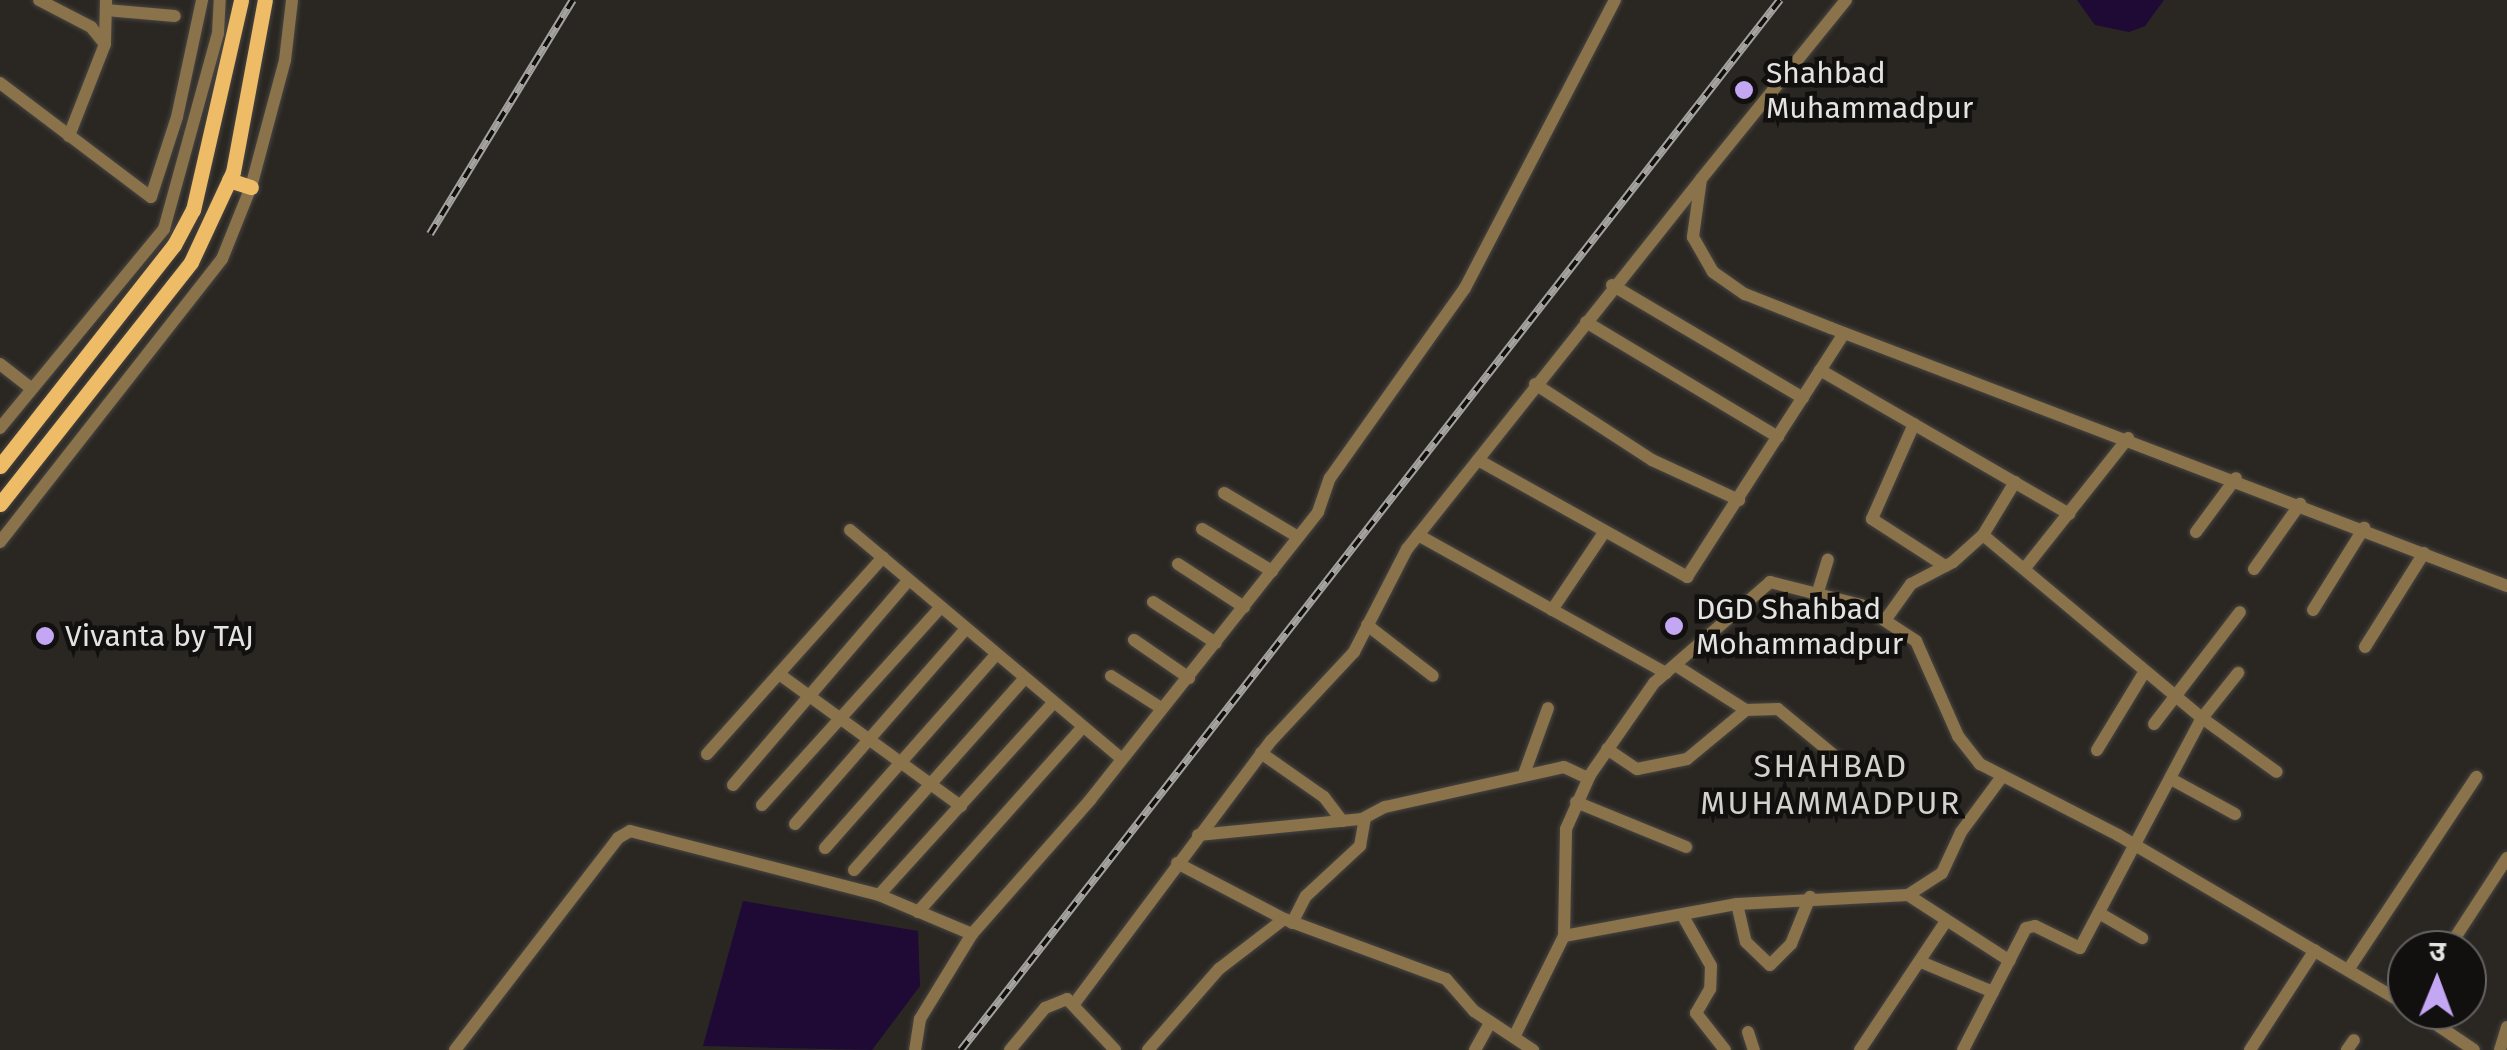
<!DOCTYPE html>
<meta charset="utf-8">
<style>
body{margin:0}
#map{position:relative;width:2507px;height:1050px;overflow:hidden;background:#2a2723;font-family:"Fira Sans","Noto Sans Devanagari",sans-serif}
div>[style]{position:absolute}
[style*='--x']{left:calc(var(--x)*1px);top:calc(var(--y)*1px);width:calc(var(--w)*1px);rotate:calc(var(--a)*1deg)}
.water>*{inset:0;background:#1e0a35}
.roads{filter:drop-shadow(0 0 2px #484541) drop-shadow(0 0 2px #484541)}
.minor>*{height:12px;margin:-6px;padding:0 6px;transform-origin:6px;border-radius:6px;background:#8a724a}
.major>*{height:15px;margin:-7.5px;padding:0 7.5px;transform-origin:7.5px;border-radius:7.5px;background:#eebc66}
.rail>*{height:8px;margin-top:-4px;transform-origin:0;background:repeating-linear-gradient(90deg,#11100f 0 11px,#a5a3a0 0 22px);box-sizing:border-box;border-block:2px solid #a5a3a0}
.dots>*{width:28px;height:28px;translate:-50% -50%;box-sizing:border-box;border:5px solid #11100f;border-radius:50%}
span{translate:-50% -50%;white-space:nowrap;text-align:center;line-height:1.15;-webkit-text-stroke:9px #11100f;paint-order:stroke}
.poi-label{font-size:30px;color:#e5e3e1}
.left{translate:0 -50%;text-align:left}
.neighbourhood-label{font-size:32px;color:#d4d1cc;letter-spacing:2.5px}
.north{position:absolute;left:2387px;top:930px;width:100px;height:100px;box-sizing:border-box;background:#11100f;border:2px solid #666463;border-radius:50%;rotate:1deg;font-size:28px;font-weight:700;line-height:40px;text-align:center;color:#e5e3e1}
.north::after{content:'';display:block;margin:auto;width:35px;height:45px;background:#c3a7f2;clip-path:polygon(50% 0,100% 100%,50% 72%,0 100%)}
</style>
<div id="map">
<div class="water">
<i style="clip-path:polygon(2077px 0,2164px 0,2145px 26px,2129px 32px,2095px 25px)"></i>
<i style="clip-path:polygon(743px 901px,918px 931px,920px 986px,872px 1050px,703px 1046px)"></i>
</div>
<div class="roads">
<div class="minor">
<i style="--x:39;--y:0;--w:59;--a:27.4"></i>
<i style="--x:91;--y:27;--w:22;--a:51"></i>
<i style="--x:105;--y:44;--w:99;--a:111.4"></i>
<i style="--x:1846;--y:0;--w:230;--a:129"></i>
<i style="--x:1701;--y:179;--w:59;--a:97.9"></i>
<i style="--x:1693;--y:237;--w:40;--a:60.3"></i>
<i style="--x:1713;--y:272;--w:39;--a:35"></i>
<i style="--x:1745;--y:294;--w:92;--a:21.6"></i>
<i style="--x:1831;--y:328;--w:724;--a:20.89"></i>
<i style="--x:106;--y:10;--w:69;--a:5"></i>
<i style="--x:105;--y:42;--w:42;--a:-88.6"></i>
<i style="--x:0;--y:83;--w:189;--a:37.1"></i>
<i style="--x:151;--y:197;--w:84;--a:-72"></i>
<i style="--x:177;--y:117;--w:120;--a:-77.9"></i>
<i style="--x:1612;--y:285;--w:222;--a:30.6"></i>
<i style="--x:1586;--y:322;--w:224;--a:30.9"></i>
<i style="--x:0;--y:364;--w:39;--a:38"></i>
<i style="--x:1820;--y:370;--w:288;--a:30"></i>
<i style="--x:1535;--y:384;--w:140;--a:33"></i>
<i style="--x:1652;--y:460;--w:96;--a:24.7"></i>
<i style="--x:1914;--y:424;--w:104;--a:113.9"></i>
<i style="--x:1872;--y:519;--w:87;--a:32.8"></i>
<i style="--x:0;--y:428;--w:258;--a:-50.5"></i>
<i style="--x:164;--y:229;--w:203;--a:-74.6"></i>
<i style="--x:218;--y:33;--w:33;--a:-87"></i>
<i style="--x:1478;--y:460;--w:240;--a:29.2"></i>
<i style="--x:1687;--y:577;--w:290;--a:-57.2"></i>
<i style="--x:1224;--y:493;--w:86;--a:30.7"></i>
<i style="--x:1202;--y:529;--w:82;--a:31"></i>
<i style="--x:850;--y:530;--w:354;--a:40.1"></i>
<i style="--x:2196;--y:532;--w:67;--a:-53.5"></i>
<i style="--x:1418;--y:535;--w:284;--a:29.1"></i>
<i style="--x:1983;--y:535;--w:285;--a:39.9"></i>
<i style="--x:2202;--y:718;--w:92;--a:35.8"></i>
<i style="--x:0;--y:542;--w:360;--a:-51.9"></i>
<i style="--x:222;--y:259;--w:78;--a:-68.1"></i>
<i style="--x:251;--y:187;--w:131;--a:-75"></i>
<i style="--x:285;--y:60;--w:60;--a:-83.3"></i>
<i style="--x:1178;--y:564;--w:79;--a:33.1"></i>
<i style="--x:2025;--y:568;--w:166;--a:-51.6"></i>
<i style="--x:2254;--y:569;--w:80;--a:-54.7"></i>
<i style="--x:1817;--y:595;--w:37;--a:-73"></i>
<i style="--x:1153;--y:602;--w:75;--a:33.1"></i>
<i style="--x:1552;--y:610;--w:95;--a:-56.1"></i>
<i style="--x:2313;--y:610;--w:97;--a:-58.1"></i>
<i style="--x:1886;--y:619;--w:43;--a:-54.5"></i>
<i style="--x:1911;--y:584;--w:47;--a:-27.6"></i>
<i style="--x:1953;--y:562;--w:40;--a:-42"></i>
<i style="--x:1983;--y:535;--w:62;--a:-58.9"></i>
<i style="--x:1367;--y:625;--w:83;--a:37.7"></i>
<i style="--x:1134;--y:640;--w:67;--a:34.6"></i>
<i style="--x:2365;--y:647;--w:111;--a:-57.9"></i>
<i style="--x:1675;--y:665;--w:84;--a:32.4"></i>
<i style="--x:1746;--y:710;--w:32;--a:-2"></i>
<i style="--x:1778;--y:709;--w:83;--a:39.6"></i>
<i style="--x:779;--y:674;--w:225;--a:36"></i>
<i style="--x:1111;--y:676;--w:59;--a:32.6"></i>
<i style="--x:2154;--y:724;--w:141;--a:-52.5"></i>
<i style="--x:1607;--y:749;--w:36;--a:34"></i>
<i style="--x:1637;--y:769;--w:51;--a:-11.3"></i>
<i style="--x:1687;--y:759;--w:77;--a:-39.7"></i>
<i style="--x:2097;--y:750;--w:92;--a:-58.7"></i>
<i style="--x:1261;--y:753;--w:77;--a:34.9"></i>
<i style="--x:1324;--y:797;--w:30;--a:53"></i>
<i style="--x:707;--y:754;--w:264;--a:-48.2"></i>
<i style="--x:1524;--y:774;--w:70;--a:-70"></i>
<i style="--x:2171;--y:779;--w:73;--a:28.7"></i>
<i style="--x:733;--y:785;--w:270;--a:-49.4"></i>
<i style="--x:1576;--y:802;--w:119;--a:22.2"></i>
<i style="--x:762;--y:805;--w:267;--a:-47.9"></i>
<i style="--x:795;--y:824;--w:259;--a:-48.8"></i>
<i style="--x:1198;--y:835;--w:165;--a:-5.6"></i>
<i style="--x:1362;--y:819;--w:26;--a:-28"></i>
<i style="--x:1385;--y:807;--w:183;--a:-12.6"></i>
<i style="--x:1564;--y:767;--w:26;--a:25"></i>
<i style="--x:825;--y:848;--w:258;--a:-48.5"></i>
<i style="--x:1177;--y:863;--w:121;--a:27.6"></i>
<i style="--x:1284;--y:919;--w:173;--a:20.3"></i>
<i style="--x:1446;--y:979;--w:43;--a:48.8"></i>
<i style="--x:1474;--y:1011;--w:71;--a:33.5"></i>
<i style="--x:854;--y:870;--w:256;--a:-48.3"></i>
<i style="--x:879;--y:895;--w:259;--a:-47.8"></i>
<i style="--x:1908;--y:895;--w:121;--a:32.9"></i>
<i style="--x:1737;--y:904;--w:39;--a:77"></i>
<i style="--x:1746;--y:942;--w:33;--a:44"></i>
<i style="--x:1770;--y:965;--w:30;--a:-45"></i>
<i style="--x:1791;--y:944;--w:51;--a:-68"></i>
<i style="--x:918;--y:912;--w:246;--a:-48.3"></i>
<i style="--x:2099;--y:913;--w:50;--a:30.2"></i>
<i style="--x:1684;--y:918;--w:55;--a:60.6"></i>
<i style="--x:1711;--y:966;--w:23;--a:92"></i>
<i style="--x:1710;--y:989;--w:28;--a:120"></i>
<i style="--x:1696;--y:1013;--w:47;--a:51.9"></i>
<i style="--x:1292;--y:923;--w:30;--a:-63"></i>
<i style="--x:1306;--y:896;--w:74;--a:-42.8"></i>
<i style="--x:1360;--y:846;--w:28;--a:-80"></i>
<i style="--x:972;--y:934;--w:179;--a:-48.6"></i>
<i style="--x:1090;--y:800;--w:367;--a:-51.6"></i>
<i style="--x:1318;--y:512;--w:36;--a:-71"></i>
<i style="--x:1330;--y:478;--w:233;--a:-54.6"></i>
<i style="--x:1465;--y:288;--w:325;--a:-62.5"></i>
<i style="--x:1564;--y:936;--w:176;--a:-10.5"></i>
<i style="--x:1737;--y:904;--w:171;--a:-3"></i>
<i style="--x:1908;--y:895;--w:40;--a:-32.9"></i>
<i style="--x:1942;--y:873;--w:45;--a:-65.1"></i>
<i style="--x:1961;--y:832;--w:67;--a:-53.5"></i>
<i style="--x:2447;--y:950;--w:110;--a:-56.9"></i>
<i style="--x:1921;--y:962;--w:78;--a:22.6"></i>
<i style="--x:2348;--y:970;--w:232;--a:-56.4"></i>
<i style="--x:1074;--y:1004;--w:329;--a:-53.2"></i>
<i style="--x:1271;--y:741;--w:122;--a:-47"></i>
<i style="--x:1354;--y:652;--w:116;--a:-62.8"></i>
<i style="--x:1407;--y:549;--w:470;--a:-51.5"></i>
<i style="--x:2415;--y:1010;--w:71;--a:34.1"></i>
<i style="--x:1748;--y:1032;--w:19;--a:72"></i>
<i style="--x:1515;--y:1035;--w:110;--a:-63.7"></i>
<i style="--x:1564;--y:936;--w:107;--a:-88.9"></i>
<i style="--x:1566;--y:829;--w:59;--a:-66"></i>
<i style="--x:1590;--y:775;--w:112;--a:-55.2"></i>
<i style="--x:1654;--y:683;--w:154;--a:-41"></i>
<i style="--x:1770;--y:582;--w:94;--a:14.2"></i>
<i style="--x:1861;--y:605;--w:66;--a:33.2"></i>
<i style="--x:1916;--y:641;--w:104;--a:66.1"></i>
<i style="--x:1958;--y:736;--w:36;--a:52"></i>
<i style="--x:1980;--y:764;--w:155;--a:27.2"></i>
<i style="--x:2118;--y:835;--w:335;--a:30.5"></i>
<i style="--x:455;--y:1050;--w:267;--a:-52.4"></i>
<i style="--x:618;--y:838;--w:14;--a:-30"></i>
<i style="--x:630;--y:831;--w:257;--a:14.4"></i>
<i style="--x:879;--y:895;--w:101;--a:22.8"></i>
<i style="--x:972;--y:934;--w:100;--a:121.5"></i>
<i style="--x:920;--y:1019;--w:31;--a:99"></i>
<i style="--x:1010;--y:1050;--w:55;--a:-50.2"></i>
<i style="--x:1045;--y:1008;--w:24;--a:-22"></i>
<i style="--x:1067;--y:999;--w:70;--a:46.7"></i>
<i style="--x:1148;--y:1050;--w:108;--a:-48.8"></i>
<i style="--x:1219;--y:969;--w:82;--a:-37.6"></i>
<i style="--x:1475;--y:1050;--w:31;--a:-61"></i>
<i style="--x:1860;--y:1050;--w:155;--a:-56.3"></i>
<i style="--x:1963;--y:1050;--w:137;--a:-62.7"></i>
<i style="--x:2026;--y:928;--w:9;--a:-13"></i>
<i style="--x:2035;--y:926;--w:50;--a:26.1"></i>
<i style="--x:2080;--y:948;--w:260;--a:-62.1"></i>
<i style="--x:2202;--y:718;--w:58;--a:-51.3"></i>
<i style="--x:2250;--y:1050;--w:119;--a:-57"></i>
<i style="--x:2347;--y:1050;--w:12;--a:-55"></i>
<i style="--x:2500;--y:1050;--w:24;--a:-73"></i>
</div>
<div class="major">
<i style="--x:229;--y:180;--w:23;--a:18"></i>
<i style="--x:0;--y:466;--w:281;--a:-51.8"></i>
<i style="--x:174;--y:245;--w:40;--a:-62"></i>
<i style="--x:193;--y:210;--w:215;--a:-77.1"></i>
<i style="--x:0;--y:504;--w:308;--a:-51.7"></i>
<i style="--x:191;--y:262;--w:99;--a:-65"></i>
<i style="--x:233;--y:172;--w:175;--a:-79.5"></i>
</div>
</div>
<div class="rail">
<i style="--x:430;--y:234;--w:274;--a:-58.6"></i>
<i style="--x:961;--y:1050;--w:1332;--a:-52.05"></i>
</div>
<div class="dots">
<i style="left:1744px;top:90px;background:#c3a7f2"></i>
<i style="left:1674px;top:626px;background:#c3a7f2"></i>
<i style="left:45px;top:636px;background:#c3a7f2"></i>
</div>
<div class="poi-label">
<span class="left" style="left:1766px;top:90px">Shahbad<br>Muhammadpur</span>
<span class="left" style="left:1696px;top:626px">DGD Shahbad<br>Mohammadpur</span>
<span class="left" style="left:65px;top:636px">Vivanta by TAJ</span>
</div>
<div class="neighbourhood-label">
<span style="left:1831px;top:785px">SHAHBAD<br>MUHAMMADPUR</span>
</div>
<div class="north">उ</div>
</div>
